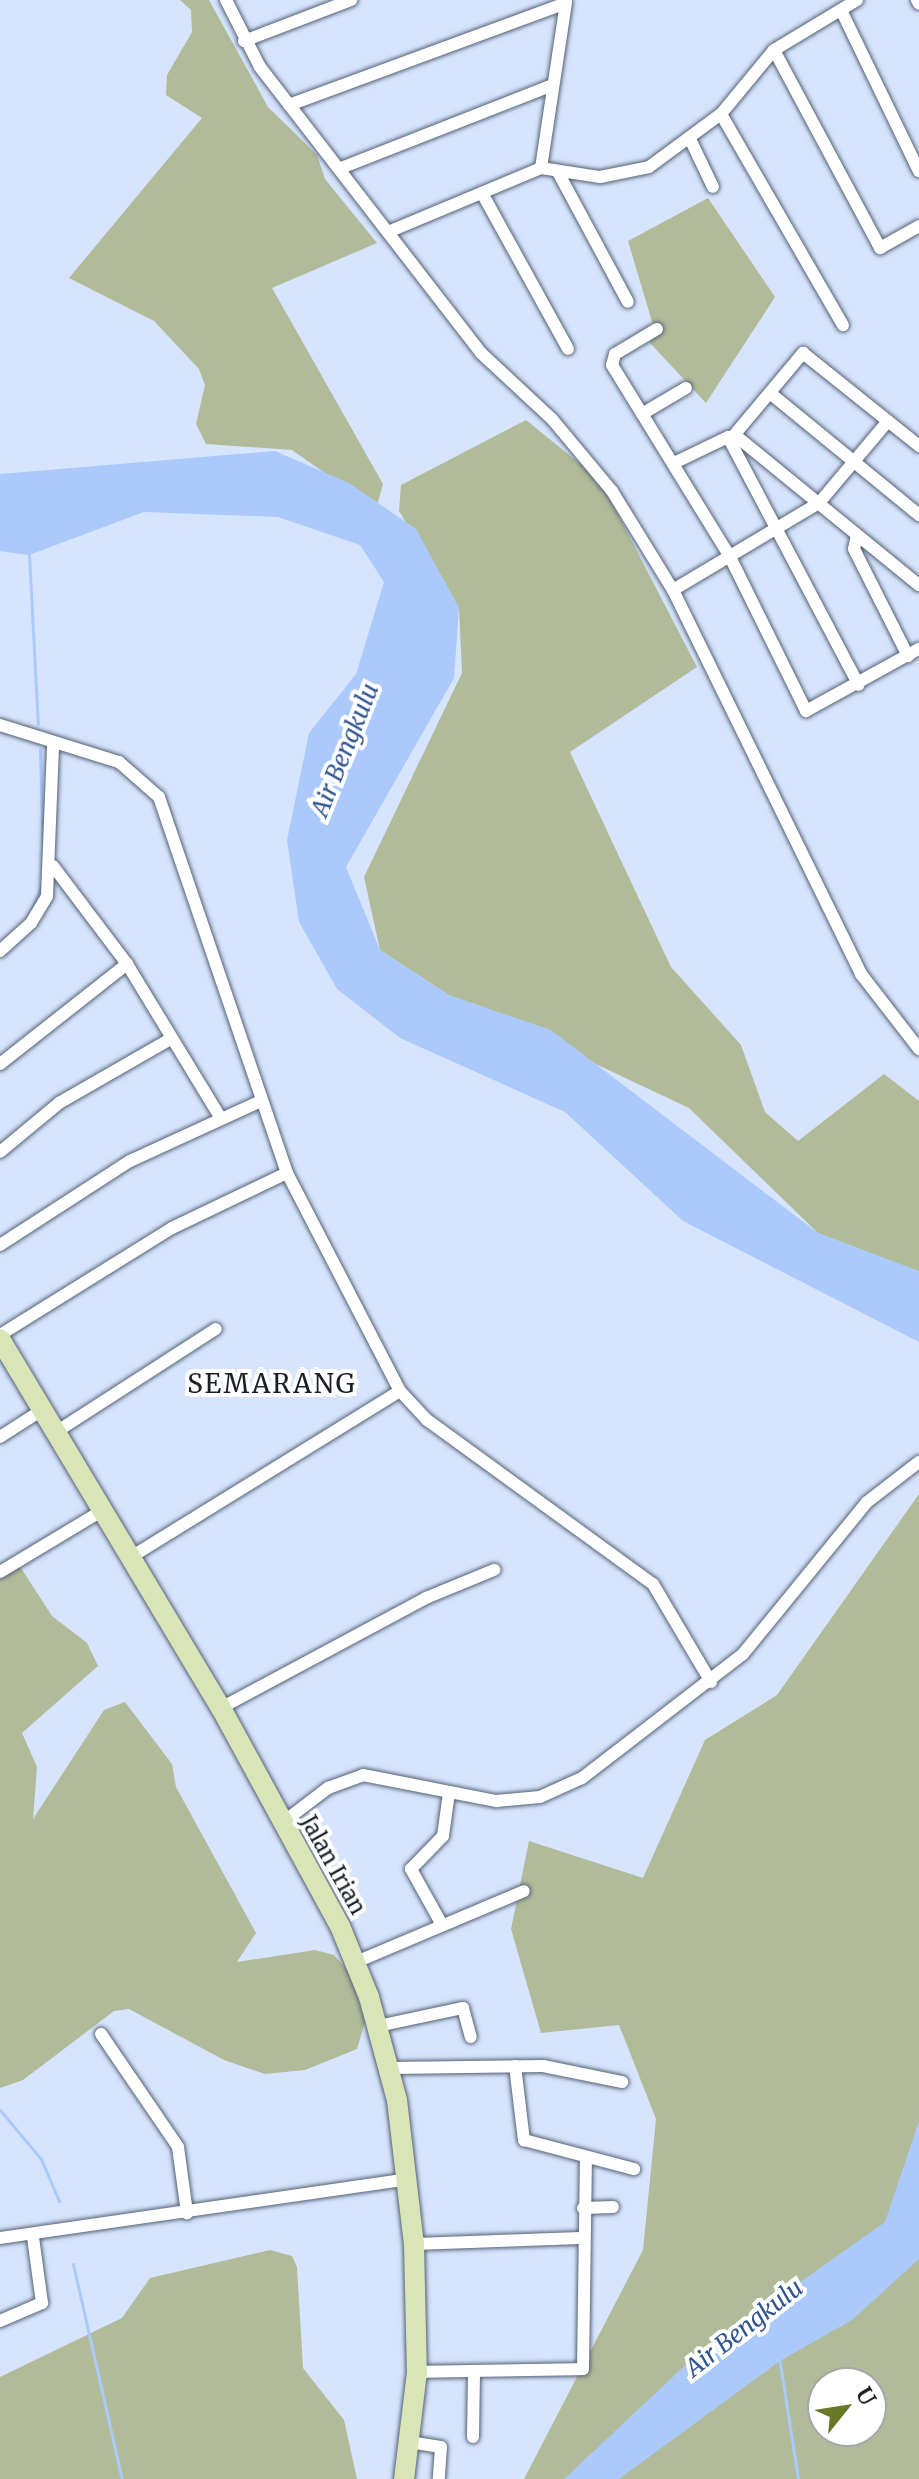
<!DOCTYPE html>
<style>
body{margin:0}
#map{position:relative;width:919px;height:2479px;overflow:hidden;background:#d6e5fd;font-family:Merriweather,serif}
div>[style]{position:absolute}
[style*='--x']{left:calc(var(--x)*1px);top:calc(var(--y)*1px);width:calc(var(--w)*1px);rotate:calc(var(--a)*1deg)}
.green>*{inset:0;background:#b1bb99}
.water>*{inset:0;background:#abcafb}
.stream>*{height:3px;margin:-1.5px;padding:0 1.5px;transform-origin:1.5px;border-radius:1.5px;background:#abcafb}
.roads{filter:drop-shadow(0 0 2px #546174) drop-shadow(0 0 2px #546174)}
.street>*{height:12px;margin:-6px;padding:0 6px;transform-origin:6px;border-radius:6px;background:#fff}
.primary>*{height:20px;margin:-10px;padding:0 10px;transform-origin:10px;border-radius:10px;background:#d9e4b7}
span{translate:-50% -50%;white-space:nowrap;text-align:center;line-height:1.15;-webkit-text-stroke:8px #fff;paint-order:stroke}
.street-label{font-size:22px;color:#1b2028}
.water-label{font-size:24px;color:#2f5490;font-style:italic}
.quarter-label{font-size:26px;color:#1b2028;letter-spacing:2px}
.north{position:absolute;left:807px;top:2367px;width:80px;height:80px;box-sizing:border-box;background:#fff;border:2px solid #a4a6a9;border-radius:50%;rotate:60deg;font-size:22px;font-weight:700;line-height:32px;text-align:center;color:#1b2028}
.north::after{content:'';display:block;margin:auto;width:28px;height:36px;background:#677826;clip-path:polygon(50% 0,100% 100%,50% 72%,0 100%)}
</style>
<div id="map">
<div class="green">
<i style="clip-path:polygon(180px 0,209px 0,268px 107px,317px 155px,325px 179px,377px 243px,272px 288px,383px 484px,376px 509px,292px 450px,206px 444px,196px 424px,205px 385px,199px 369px,154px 321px,69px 278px,202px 118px,166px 95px,167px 75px,192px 32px,191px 10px)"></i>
<i style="clip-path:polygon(708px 198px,775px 297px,706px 403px,650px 343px,653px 325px,628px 241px)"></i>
<i style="clip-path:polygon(526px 420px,600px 480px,697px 667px,570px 752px,671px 967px,741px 1045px,765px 1112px,798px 1141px,884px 1074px,919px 1101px,919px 1272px,818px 1233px,689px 1108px,449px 995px,380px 950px,364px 877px,462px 673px,459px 608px,399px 511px,401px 485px)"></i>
<i style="clip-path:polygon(evenodd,919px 1494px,919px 2479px,524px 2479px,643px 2250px,656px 2119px,619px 2025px,541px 2033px,511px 1929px,529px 1841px,643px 1878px,705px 1740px,777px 1695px,919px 1494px,823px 2383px,871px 2383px,871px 2431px,823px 2431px,823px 2383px)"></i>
<i style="clip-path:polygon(19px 1565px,52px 1616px,87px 1643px,98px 1666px,22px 1733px,37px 1767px,33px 1819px,104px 1710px,125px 1702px,172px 1764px,176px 1787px,256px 1933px,237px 1962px,315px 1950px,334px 1955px,350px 1973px,365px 2022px,357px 2049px,305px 2070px,265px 2074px,224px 2060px,129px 2009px,114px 2011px,23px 2080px,0 2088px,0 1577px)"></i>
<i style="clip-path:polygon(270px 2250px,292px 2256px,297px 2267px,303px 2368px,344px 2420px,357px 2479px,0 2479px,0 2377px,122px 2318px,150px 2278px)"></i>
</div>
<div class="water">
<i style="clip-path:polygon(275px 451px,349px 483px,416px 529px,459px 608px,454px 678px,346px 867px,380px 950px,449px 995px,551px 1030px,818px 1233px,919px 1271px,919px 1342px,683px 1221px,565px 1112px,400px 1038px,337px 989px,299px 922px,287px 840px,309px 733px,356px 674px,384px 582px,360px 545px,278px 517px,144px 512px,29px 555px,0 551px,0 474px)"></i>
<i style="clip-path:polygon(919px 2121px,919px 2259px,852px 2320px,780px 2361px,619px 2479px,564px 2479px,693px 2358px,885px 2222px)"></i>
</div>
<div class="stream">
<i style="--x:29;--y:555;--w:169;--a:87"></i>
<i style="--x:40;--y:749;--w:110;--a:88.4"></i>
<i style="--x:32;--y:909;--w:28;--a:-69"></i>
<i style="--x:0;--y:2110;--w:64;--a:50.1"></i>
<i style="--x:41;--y:2159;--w:46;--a:66.8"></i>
<i style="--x:73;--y:2264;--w:221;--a:77.2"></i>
<i style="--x:779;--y:2357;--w:123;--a:81.1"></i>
</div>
<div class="roads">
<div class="street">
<i style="--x:226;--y:0;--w:75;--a:63.1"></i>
<i style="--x:260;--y:67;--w:361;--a:52.3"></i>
<i style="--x:481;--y:353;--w:97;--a:42.9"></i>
<i style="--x:552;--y:419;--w:94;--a:50.2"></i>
<i style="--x:612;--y:491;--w:116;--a:58.4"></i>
<i style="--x:673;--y:590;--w:428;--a:63.9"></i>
<i style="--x:861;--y:974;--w:95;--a:52.3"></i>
<i style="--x:917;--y:0;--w:4;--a:63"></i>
<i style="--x:841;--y:10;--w:179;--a:64.2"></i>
<i style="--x:244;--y:41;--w:115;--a:-21"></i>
<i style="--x:774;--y:50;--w:225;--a:61.8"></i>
<i style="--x:880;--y:248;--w:45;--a:-29.4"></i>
<i style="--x:289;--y:105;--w:292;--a:-20.2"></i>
<i style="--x:721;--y:114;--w:244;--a:60"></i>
<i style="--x:690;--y:139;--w:53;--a:64.4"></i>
<i style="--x:341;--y:168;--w:225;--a:-21.4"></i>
<i style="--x:541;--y:168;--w:168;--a:-81.4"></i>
<i style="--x:559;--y:174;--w:145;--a:61.7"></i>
<i style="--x:482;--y:193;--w:178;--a:61.1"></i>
<i style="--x:388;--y:232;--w:166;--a:-22.7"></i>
<i style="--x:541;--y:168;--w:60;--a:8.7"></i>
<i style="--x:600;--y:177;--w:50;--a:-11.5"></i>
<i style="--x:649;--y:167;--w:89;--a:-36.4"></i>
<i style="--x:721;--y:114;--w:83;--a:-50.4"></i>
<i style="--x:774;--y:50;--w:97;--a:-31.1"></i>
<i style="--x:657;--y:329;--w:49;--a:149.2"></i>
<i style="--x:615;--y:354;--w:11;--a:105"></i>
<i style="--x:612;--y:365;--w:225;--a:58.4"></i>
<i style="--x:730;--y:557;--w:172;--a:63.7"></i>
<i style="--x:806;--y:711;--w:129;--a:-28.8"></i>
<i style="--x:770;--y:393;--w:193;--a:39.3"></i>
<i style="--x:642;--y:414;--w:51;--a:-30.6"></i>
<i style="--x:736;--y:436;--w:236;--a:39.2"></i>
<i style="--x:730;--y:440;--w:114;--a:-50"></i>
<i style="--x:803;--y:353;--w:149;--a:38.7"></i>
<i style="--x:674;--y:463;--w:60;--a:-25.7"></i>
<i style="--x:728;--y:437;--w:280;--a:62.2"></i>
<i style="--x:857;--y:535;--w:14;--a:102"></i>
<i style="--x:854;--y:549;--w:120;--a:63.2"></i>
<i style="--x:673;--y:590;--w:170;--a:-30.8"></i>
<i style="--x:819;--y:503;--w:107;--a:-49.9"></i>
<i style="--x:0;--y:725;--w:125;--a:17.3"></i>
<i style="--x:119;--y:762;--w:53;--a:41.2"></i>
<i style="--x:159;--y:797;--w:397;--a:71.2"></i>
<i style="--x:287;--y:1173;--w:246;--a:62.6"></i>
<i style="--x:400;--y:1391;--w:40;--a:47"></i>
<i style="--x:427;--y:1420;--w:279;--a:36"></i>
<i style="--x:653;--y:1584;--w:114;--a:59.4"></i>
<i style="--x:53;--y:866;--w:123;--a:52.9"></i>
<i style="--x:127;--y:964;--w:179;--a:58.7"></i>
<i style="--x:0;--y:951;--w:42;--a:-42.1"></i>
<i style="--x:31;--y:923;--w:31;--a:-59"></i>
<i style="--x:47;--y:896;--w:152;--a:-87.7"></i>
<i style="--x:0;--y:1064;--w:162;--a:-38.2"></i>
<i style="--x:0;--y:1152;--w:77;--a:-39.7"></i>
<i style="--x:59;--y:1103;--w:130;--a:-29.9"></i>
<i style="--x:0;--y:1245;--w:155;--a:-32.9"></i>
<i style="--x:130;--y:1161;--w:144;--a:-24.6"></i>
<i style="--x:0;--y:1335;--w:203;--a:-31.9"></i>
<i style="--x:172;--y:1228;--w:127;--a:-25.6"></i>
<i style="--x:56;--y:1432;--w:190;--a:-32.8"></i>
<i style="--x:0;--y:1437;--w:50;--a:-32.7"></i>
<i style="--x:131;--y:1557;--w:316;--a:-31.7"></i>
<i style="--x:0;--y:1572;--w:120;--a:-31"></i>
<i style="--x:221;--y:1708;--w:233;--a:-28.2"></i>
<i style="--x:426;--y:1598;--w:74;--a:-22.4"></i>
<i style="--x:282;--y:1823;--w:58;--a:-37.3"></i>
<i style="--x:328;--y:1788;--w:37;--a:-20"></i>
<i style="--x:363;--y:1775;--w:136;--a:11.1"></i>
<i style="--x:496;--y:1801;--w:44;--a:-5.2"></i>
<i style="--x:540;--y:1797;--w:46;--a:-24.3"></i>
<i style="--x:582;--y:1778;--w:203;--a:-37.6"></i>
<i style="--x:743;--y:1654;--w:196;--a:-50.8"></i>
<i style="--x:867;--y:1502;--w:66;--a:-37.6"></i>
<i style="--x:441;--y:1923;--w:62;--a:-119.1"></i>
<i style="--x:411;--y:1869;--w:46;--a:-45.9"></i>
<i style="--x:443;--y:1836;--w:43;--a:-82.1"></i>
<i style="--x:356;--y:1962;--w:182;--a:-22.9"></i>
<i style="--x:378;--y:2026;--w:87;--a:-12"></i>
<i style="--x:463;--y:2008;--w:30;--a:75"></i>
<i style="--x:101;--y:2034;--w:137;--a:55.7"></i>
<i style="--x:178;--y:2147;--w:67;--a:82.2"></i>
<i style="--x:515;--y:2066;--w:75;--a:83.1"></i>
<i style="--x:524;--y:2140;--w:114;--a:14.8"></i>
<i style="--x:391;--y:2068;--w:152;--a:-0.8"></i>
<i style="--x:543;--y:2066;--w:81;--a:11.4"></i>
<i style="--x:583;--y:2208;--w:30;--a:-2"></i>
<i style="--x:0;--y:2238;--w:411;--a:-8.2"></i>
<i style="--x:414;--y:2244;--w:167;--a:-2.1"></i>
<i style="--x:0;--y:2321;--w:46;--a:-23.2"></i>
<i style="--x:42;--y:2303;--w:67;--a:-97.8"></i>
<i style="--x:417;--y:2372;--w:166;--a:-1"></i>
<i style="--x:583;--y:2369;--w:209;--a:-89.2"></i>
<i style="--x:473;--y:2437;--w:63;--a:-89.1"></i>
<i style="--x:409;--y:2442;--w:32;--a:9"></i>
<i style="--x:441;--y:2447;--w:32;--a:94"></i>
</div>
<div class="primary">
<i style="--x:0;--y:1339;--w:430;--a:59.1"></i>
<i style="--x:221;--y:1708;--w:248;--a:61.4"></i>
<i style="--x:340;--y:1926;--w:77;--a:67.8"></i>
<i style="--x:369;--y:1997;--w:107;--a:74.8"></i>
<i style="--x:397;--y:2100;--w:145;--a:83.3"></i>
<i style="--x:414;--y:2244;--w:128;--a:88.7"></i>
<i style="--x:417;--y:2372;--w:108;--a:96.9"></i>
</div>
</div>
<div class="street-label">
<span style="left:333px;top:1865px;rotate:61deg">Jalan Irian</span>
</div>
<div class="water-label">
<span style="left:345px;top:750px;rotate:-68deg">Air Bengkulu</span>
<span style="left:744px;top:2328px;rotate:-38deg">Air Bengkulu</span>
</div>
<div class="quarter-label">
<span style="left:272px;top:1384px">SEMARANG</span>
</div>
<div class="north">U</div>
</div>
